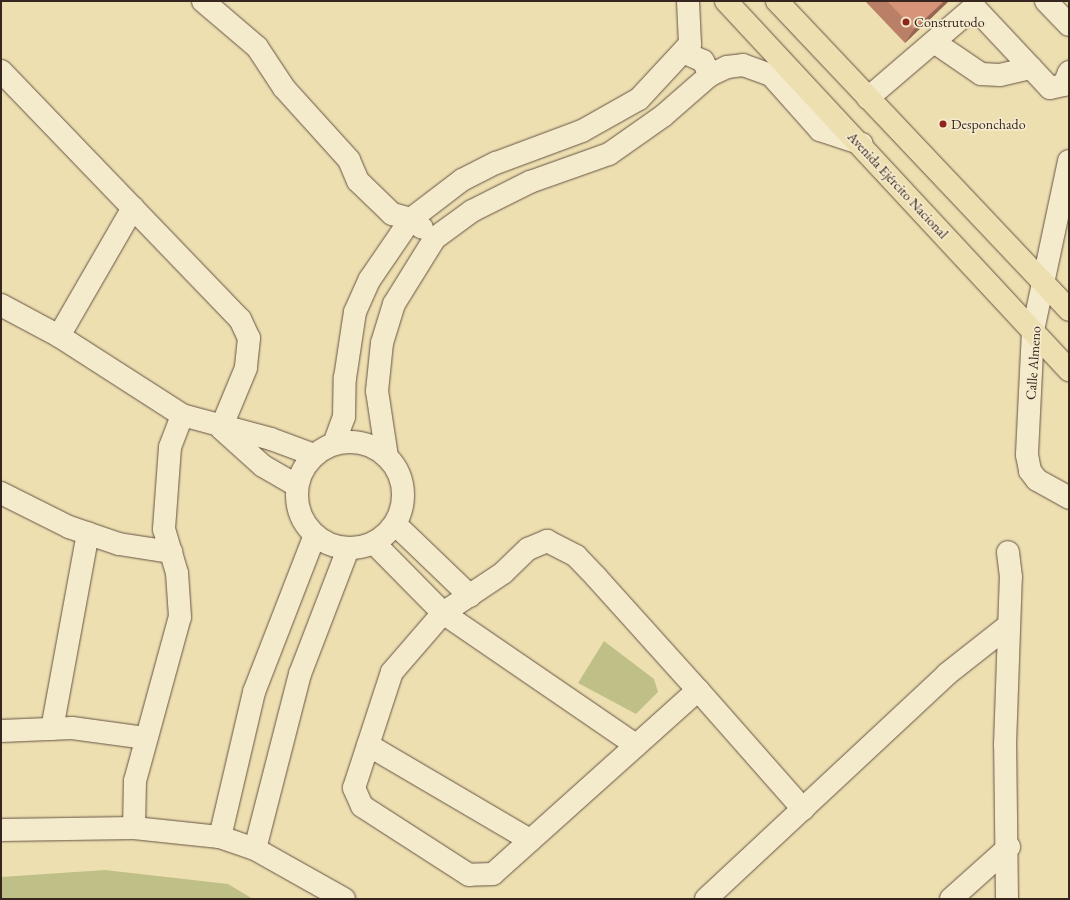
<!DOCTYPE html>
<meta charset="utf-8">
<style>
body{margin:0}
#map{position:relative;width:1070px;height:900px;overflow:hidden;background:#eedfb1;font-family:"EB Garamond",serif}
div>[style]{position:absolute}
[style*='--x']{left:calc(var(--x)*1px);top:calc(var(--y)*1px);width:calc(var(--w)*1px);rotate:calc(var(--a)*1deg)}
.green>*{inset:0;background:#bfc087}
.roads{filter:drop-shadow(0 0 1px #655444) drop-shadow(0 0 1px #655444)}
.minor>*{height:22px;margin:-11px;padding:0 11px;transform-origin:11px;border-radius:11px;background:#f4eacc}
.minor>.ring{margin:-11px;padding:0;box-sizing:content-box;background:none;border:22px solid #f4eacc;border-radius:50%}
.major>*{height:22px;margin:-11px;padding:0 11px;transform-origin:11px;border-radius:11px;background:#eedfb1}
.wall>*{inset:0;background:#b97f67}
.shaded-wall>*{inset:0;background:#966854}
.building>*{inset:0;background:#d79478}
.dots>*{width:11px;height:11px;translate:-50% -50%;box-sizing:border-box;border:2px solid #f4eacc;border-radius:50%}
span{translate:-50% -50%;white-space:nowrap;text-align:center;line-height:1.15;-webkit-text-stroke:3.5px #f4eacc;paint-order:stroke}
.poi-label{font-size:14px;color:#372620}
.left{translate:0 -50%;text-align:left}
.street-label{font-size:14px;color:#372620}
.frame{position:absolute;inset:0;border:2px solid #372620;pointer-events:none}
</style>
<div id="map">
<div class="green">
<i style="clip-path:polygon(604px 641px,654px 679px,658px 692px,636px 714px,578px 683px)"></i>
<i style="clip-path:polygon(105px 870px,228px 884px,253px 899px,1px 899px,1px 877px)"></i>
</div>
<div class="roads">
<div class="minor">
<i style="--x:203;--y:1;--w:71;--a:40.4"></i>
<i style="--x:257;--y:47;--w:49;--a:56.6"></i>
<i style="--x:284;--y:88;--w:97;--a:47.9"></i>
<i style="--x:349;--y:160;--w:23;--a:67"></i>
<i style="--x:358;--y:181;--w:47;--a:44.1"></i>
<i style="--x:392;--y:214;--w:20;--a:15"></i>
<i style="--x:411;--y:219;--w:14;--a:39"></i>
<i style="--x:1046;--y:1;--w:33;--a:46"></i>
<i style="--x:934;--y:42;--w:57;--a:34.2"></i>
<i style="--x:981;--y:74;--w:19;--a:3"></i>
<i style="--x:1000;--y:75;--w:32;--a:-13"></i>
<i style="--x:683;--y:52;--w:22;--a:24"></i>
<i style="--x:703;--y:61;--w:16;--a:63"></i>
<i style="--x:1;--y:71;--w:344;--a:46.1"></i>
<i style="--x:240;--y:319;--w:21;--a:65"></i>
<i style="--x:249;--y:338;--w:30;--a:96"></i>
<i style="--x:246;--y:368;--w:65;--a:112.6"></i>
<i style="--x:868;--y:98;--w:140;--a:-40.6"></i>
<i style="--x:974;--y:7;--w:111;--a:46.8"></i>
<i style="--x:1050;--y:88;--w:14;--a:-12"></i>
<i style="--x:1064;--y:85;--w:14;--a:-69"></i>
<i style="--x:1069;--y:161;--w:174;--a:102"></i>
<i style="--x:1033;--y:331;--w:124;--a:92.8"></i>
<i style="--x:1027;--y:455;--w:16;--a:79"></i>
<i style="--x:1030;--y:471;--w:11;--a:52"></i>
<i style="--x:1037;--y:480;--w:37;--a:29"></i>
<i style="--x:1;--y:305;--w:66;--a:28.1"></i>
<i style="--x:59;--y:336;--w:146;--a:32.7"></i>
<i style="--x:182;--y:415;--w:92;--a:15.1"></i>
<i style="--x:271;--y:439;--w:46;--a:20.4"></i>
<i style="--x:59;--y:336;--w:148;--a:-60"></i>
<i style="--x:222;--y:429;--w:55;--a:42.1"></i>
<i style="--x:263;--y:466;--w:39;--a:30"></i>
<i class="ring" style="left:297px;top:442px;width:84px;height:84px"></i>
<i style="--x:334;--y:444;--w:29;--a:-70"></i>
<i style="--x:344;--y:417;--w:39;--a:-89"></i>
<i style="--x:345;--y:378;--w:67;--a:-81.4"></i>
<i style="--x:355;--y:312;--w:36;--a:-66"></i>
<i style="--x:370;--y:279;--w:73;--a:-55.7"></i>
<i style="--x:411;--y:219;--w:64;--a:-37.4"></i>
<i style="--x:462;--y:180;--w:38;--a:-27"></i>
<i style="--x:496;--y:163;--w:92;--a:-20.4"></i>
<i style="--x:582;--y:131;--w:65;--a:-29.3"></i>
<i style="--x:639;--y:99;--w:75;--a:-47.2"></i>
<i style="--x:690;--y:44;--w:43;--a:-92.7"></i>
<i style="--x:387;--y:457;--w:67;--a:-98.6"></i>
<i style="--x:377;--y:391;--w:48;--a:-84.1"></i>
<i style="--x:382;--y:343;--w:41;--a:-72.9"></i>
<i style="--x:394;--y:304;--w:78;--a:-58.2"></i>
<i style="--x:435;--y:238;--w:46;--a:-36.1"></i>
<i style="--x:472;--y:211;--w:65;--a:-26.6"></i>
<i style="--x:530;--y:182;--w:84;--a:-19.5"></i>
<i style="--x:609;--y:154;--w:66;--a:-35.1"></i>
<i style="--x:663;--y:116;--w:62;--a:-41.1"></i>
<i style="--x:710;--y:75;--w:19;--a:-25"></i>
<i style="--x:727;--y:67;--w:16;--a:-7"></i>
<i style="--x:743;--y:65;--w:30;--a:20"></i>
<i style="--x:771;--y:75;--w:74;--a:48.3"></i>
<i style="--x:820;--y:130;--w:44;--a:18.4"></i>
<i style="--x:1;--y:493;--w:76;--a:26.6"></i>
<i style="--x:69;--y:527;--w:53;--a:18.8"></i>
<i style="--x:119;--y:544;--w:53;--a:8.7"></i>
<i style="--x:395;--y:524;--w:104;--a:43.8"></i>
<i style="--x:374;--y:543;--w:98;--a:45.4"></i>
<i style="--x:443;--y:613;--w:234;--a:34.4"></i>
<i style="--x:698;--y:690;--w:275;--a:138.1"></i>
<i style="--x:493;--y:874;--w:24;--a:178"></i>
<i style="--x:469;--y:875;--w:127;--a:-147.2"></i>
<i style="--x:362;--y:806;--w:20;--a:-114"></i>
<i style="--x:354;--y:788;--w:122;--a:-71.9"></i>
<i style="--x:392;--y:672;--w:78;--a:-49.2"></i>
<i style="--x:443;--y:613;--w:72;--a:-33.7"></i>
<i style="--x:503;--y:573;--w:35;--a:-44"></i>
<i style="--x:528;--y:549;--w:21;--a:-23"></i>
<i style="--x:547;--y:541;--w:33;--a:27"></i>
<i style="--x:576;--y:556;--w:30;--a:46"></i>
<i style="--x:597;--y:578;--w:151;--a:48"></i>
<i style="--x:698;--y:690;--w:159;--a:48.6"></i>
<i style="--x:52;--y:729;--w:199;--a:-79.6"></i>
<i style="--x:1;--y:731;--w:71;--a:-2.4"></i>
<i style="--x:72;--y:728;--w:75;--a:7.7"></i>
<i style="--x:368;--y:745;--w:188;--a:30.4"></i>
<i style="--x:134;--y:828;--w:47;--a:-88.8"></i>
<i style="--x:135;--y:781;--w:170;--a:-74.7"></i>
<i style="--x:180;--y:617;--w:44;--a:-93.9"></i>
<i style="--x:177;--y:573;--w:46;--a:-106.5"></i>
<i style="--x:164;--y:529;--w:82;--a:-85.8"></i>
<i style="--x:170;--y:447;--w:34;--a:-69"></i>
<i style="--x:1;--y:830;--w:133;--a:-0.9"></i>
<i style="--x:134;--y:828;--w:86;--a:6"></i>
<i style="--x:220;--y:837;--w:37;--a:19"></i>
<i style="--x:255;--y:849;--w:102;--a:29.3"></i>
<i style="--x:220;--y:837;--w:149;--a:-76.8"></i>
<i style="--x:254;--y:692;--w:168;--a:-68.8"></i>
<i style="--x:255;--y:849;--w:181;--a:-75.6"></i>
<i style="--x:300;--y:674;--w:134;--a:-69"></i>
<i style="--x:706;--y:899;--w:330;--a:-43"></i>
<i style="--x:947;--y:674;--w:78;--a:-38.2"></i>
<i style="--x:951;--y:899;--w:78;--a:-41.9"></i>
<i style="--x:1007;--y:899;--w:154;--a:-90.7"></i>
<i style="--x:1005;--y:745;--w:168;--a:-88"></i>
<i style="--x:1011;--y:577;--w:25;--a:-97"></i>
</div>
<div class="major">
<i style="--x:726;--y:1;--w:504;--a:47.09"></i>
<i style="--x:777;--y:1;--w:425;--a:46.6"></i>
</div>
</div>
<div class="wall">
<i style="clip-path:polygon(865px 1px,949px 1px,905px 43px)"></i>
</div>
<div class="shaded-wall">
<i style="clip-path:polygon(944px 1px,949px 1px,905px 43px,914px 29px)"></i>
</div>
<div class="building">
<i style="clip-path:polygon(887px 1px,944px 1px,914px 29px)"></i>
</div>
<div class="dots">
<i style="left:906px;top:22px;background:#8f2418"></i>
<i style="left:943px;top:124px;background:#8f2418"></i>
</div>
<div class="poi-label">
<span class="left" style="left:914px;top:22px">Construtodo</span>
<span class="left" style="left:951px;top:124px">Desponchado</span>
</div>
<div class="street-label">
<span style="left:898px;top:185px;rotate:47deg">Avenida Ejército Nacional</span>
<span style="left:1033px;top:363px;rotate:-86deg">Calle Almeno</span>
</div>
<div class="frame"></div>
</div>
